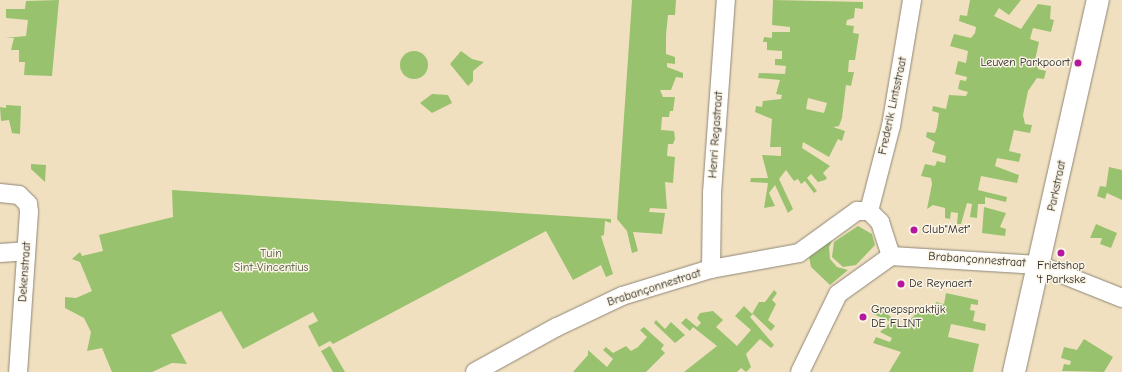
<!DOCTYPE html>
<meta charset="utf-8">
<style>
body{margin:0}
#map{position:relative;width:1122px;height:372px;overflow:hidden;background:#f1e0c0;font-family:"Comic Neue",sans-serif}
div>[style]{position:absolute}
[style*='--x']{left:calc(var(--x)*1px);top:calc(var(--y)*1px);width:calc(var(--w)*1px);rotate:calc(var(--a)*1deg)}
.green>*{inset:0;background:#98c26e}
.round{border-radius:50%}
.roads{filter:drop-shadow(0 0 1px #8e8676) drop-shadow(0 0 1px #8e8676)}
.minor>*{height:18px;margin:-9px;padding:0 9px;transform-origin:9px;border-radius:9px;background:#fff}
.tertiary>*{height:22px;margin:-11px;padding:0 11px;transform-origin:11px;border-radius:11px;background:#fff}
.dots>*{width:11px;height:11px;translate:-50% -50%;box-sizing:border-box;border:2px solid #fcf5e5;border-radius:50%}
span{translate:-50% -50%;white-space:nowrap;text-align:center;line-height:1.15;-webkit-text-stroke:3px #fcf5e5;paint-order:stroke}
.poi-label{font-size:12px;color:#2b2b2b}
.right{translate:-100% -50%;text-align:right}
.left{translate:0 -50%;text-align:left}
.street-label{font-size:12px;color:#2b2b2b}
.park-label{font-size:12px;color:#4c583f}
</style>
<div id="map">
<div class="green">
<i style="clip-path:polygon(59px 0,52px 76px,24px 75px,25px 62px,19px 62px,19px 50px,11px 50px,14px 38px,5px 38px,26px 36px,28px 20px,6px 18px,6px 9px,25px 9px,26px 1px)"></i>
<i style="clip-path:polygon(632px 0,676px 0,675px 15px,668px 15px,666px 35px,666px 54px,675px 57px,675px 64px,667px 63px,667px 67px,683px 73px,683px 78px,676px 77px,671px 90px,660px 90px,663px 97px,675px 97px,673px 111px,670px 111px,669px 117px,662px 117px,661px 130px,674px 131px,675px 139px,673px 144px,668px 144px,667px 156px,675px 157px,673px 183px,665px 182px,667px 209px,650px 208px,649px 212px,665px 213px,662px 234px,633px 232px,638px 251px,632px 253px,627px 231px,617px 219px)"></i>
<i style="clip-path:polygon(evenodd,773px 0,863px 2px,863px 9px,855px 8px,854px 18px,847px 20px,846px 25px,854px 26px,853px 33px,859px 34px,855px 60px,849px 60px,848px 72px,854px 72px,851px 86px,846px 85px,842px 118px,839px 126px,833px 127px,845px 131px,842px 141px,838px 139px,829px 157px,803px 142px,802px 148px,830px 166px,823px 173px,827px 178px,825px 180px,818px 182px,811px 174px,807px 178px,817px 191px,814px 193px,805px 181px,801px 184px,798px 179px,794px 181px,786px 170px,779px 179px,793px 209px,788px 213px,775px 185px,769px 193px,775px 206px,764px 208px,768px 183px,750px 182px,751px 178px,768px 178px,762px 155px,781px 156px,781px 147px,770px 147px,772px 119px,755px 112px,756px 106px,762px 107px,763px 101px,781px 99px,782px 95px,776px 94px,780px 80px,758px 78px,759px 73px,785px 74px,786px 66px,775px 65px,775px 59px,782px 59px,782px 51px,767px 50px,767px 42px,763px 42px,764px 37px,772px 38px,772px 32px,790px 32px,790px 27px,772px 25px,773px 0,808px 98px,827px 103px,824px 113px,806px 109px,808px 98px)"></i>
<i style="clip-path:polygon(970px 0,1021px 0,1009px 15px,999px 8px,994px 16px,1021px 29px,1038px 4px,1051px 6px,1050px 19px,1054px 20px,1051px 32px,1033px 28px,1030px 39px,1039px 42px,1035px 60px,1039px 61px,1038px 69px,1046px 71px,1044px 79px,1037px 78px,1028px 91px,1023px 115px,1025px 124px,1032px 125px,1030px 133px,1014px 130px,1009px 151px,1021px 154px,1019px 162px,997px 158px,995px 166px,1019px 175px,1017px 183px,981px 176px,978px 190px,1007px 197px,1006px 202px,985px 197px,985px 204px,978px 204px,977px 218px,970px 217px,972px 204px,967px 203px,961px 224px,957px 224px,958px 213px,951px 212px,950px 219px,945px 218px,945px 208px,933px 205px,927px 209px,932px 184px,931px 178px,921px 176px,925px 164px,935px 166px,937px 161px,945px 163px,946px 156px,932px 152px,935px 142px,926px 137px,927px 132px,935px 133px,937px 127px,939px 113px,932px 111px,933px 106px,946px 109px,949px 95px,966px 96px,968px 92px,958px 89px,960px 80px,966px 81px,967px 77px,955px 74px,958px 61px,966px 63px,968px 51px,950px 46px,954px 34px,971px 38px,975px 33px,976px 27px,959px 21px,960px 15px,967px 16px)"></i>
<i style="clip-path:polygon(461px 51px,472px 59px,484px 62px,473px 71px,473px 81px,468px 86px,450px 64px)"></i>
<i class="round" style="left:400px;top:51px;width:28px;height:28px"></i>
<i style="clip-path:polygon(432px 94px,448px 95px,452px 103px,432px 113px,420px 103px)"></i>
<i style="clip-path:polygon(6px 105px,21px 106px,20px 134px,12px 133px,9px 120px,1px 121px,0 107px,6px 108px)"></i>
<i style="clip-path:polygon(31px 164px,46px 165px,45px 182px,31px 169px)"></i>
<i style="clip-path:polygon(1109px 167px,1122px 170px,1122px 200px,1107px 193px,1105px 199px,1097px 196px,1100px 186px,1106px 187px)"></i>
<i style="clip-path:polygon(172px 190px,611px 219px,611px 223px,605px 221px,604px 235px,601px 236px,613px 274px,606px 277px,601px 265px,573px 280px,546px 231px,333px 344px,330px 341px,319px 347px,308px 326px,318px 321px,313px 312px,243px 349px,221px 311px,171px 335px,187px 364px,172px 363px,152px 372px,112px 372px,102px 348px,87px 351px,91px 332px,84px 318px,65px 308px,65px 297px,76px 298px,92px 291px,80px 262px,72px 259px,80px 252px,82px 256px,103px 251px,99px 235px,173px 217px)"></i>
<i style="clip-path:polygon(984px 207px,1006px 213px,1000px 227px,1006px 229px,1005px 236px,982px 233px)"></i>
<i style="clip-path:polygon(1096px 224px,1117px 233px,1111px 248px,1100px 244px,1102px 238px,1090px 238px)"></i>
<i style="clip-path:polygon(858px 226px,872px 234px,875px 245px,856px 265px,843px 267px,832px 257px,834px 242px)"></i>
<i style="clip-path:polygon(834px 237px,829px 247px,830px 259px,837px 267px,848px 270px,830px 285px,811px 267px,809px 256px)"></i>
<i style="clip-path:polygon(774px 290px,777px 293px,772px 300px,776px 304px,768px 320px,775px 326px,771px 331px,753px 314px,750px 317px,774px 345px,771px 348px,760px 339px,746px 354px,751px 367px,746px 372px,741px 368px,737px 372px,684px 372px,717px 346px,693px 327px,690px 331px,681px 323px,686px 318px,697px 327px,701px 323px,697px 318px,700px 313px,713px 311px,723px 320px,716px 327px,737px 346px,751px 330px,735px 316px,744px 306px,752px 314px,759px 302px,765px 302px)"></i>
<i style="clip-path:polygon(946px 293px,978px 300px,978px 305px,971px 304px,970px 310px,975px 311px,973px 321px,986px 324px,985px 331px,951px 324px,948px 337px,979px 344px,973px 372px,889px 372px,901px 352px,873px 343px,876px 337px,890px 342px,892px 338px,880px 332px,891px 322px,871px 313px,882px 309px,902px 327px,920px 310px,933px 312px,936px 302px,944px 304px)"></i>
<i style="clip-path:polygon(656px 320px,665px 329px,671px 322px,685px 335px,675px 343px,654px 323px)"></i>
<i style="clip-path:polygon(644px 327px,664px 345px,661px 349px,665px 353px,646px 372px,573px 372px,588px 355px,588px 350px,607px 367px,613px 359px,603px 350px,606px 347px,613px 353px,626px 346px,631px 351px,638px 347px,647px 337px,640px 330px)"></i>
<i style="clip-path:polygon(1084px 339px,1113px 357px,1104px 372px,1062px 371px,1064px 364px,1070px 365px,1071px 361px,1061px 358px,1064px 347px,1077px 350px)"></i>
<i style="clip-path:polygon(330px 346px,345px 372px,333px 372px,321px 351px)"></i>
</div>
<div class="roads">
<div class="minor">
<i style="--x:0;--y:193;--w:19;--a:6"></i>
<i style="--x:19;--y:195;--w:13;--a:45"></i>
<i style="--x:28;--y:204;--w:8;--a:83"></i>
<i style="--x:29;--y:212;--w:160;--a:93.9"></i>
<i style="--x:869;--y:211;--w:88;--a:-75.5"></i>
<i style="--x:891;--y:126;--w:128;--a:-80.5"></i>
<i style="--x:0;--y:253;--w:26;--a:-4"></i>
<i style="--x:711;--y:269;--w:76;--a:-89.2"></i>
<i style="--x:712;--y:193;--w:194;--a:-85.9"></i>
<i style="--x:475;--y:372;--w:94;--a:-28.8"></i>
<i style="--x:557;--y:327;--w:72;--a:-25.5"></i>
<i style="--x:622;--y:296;--w:93;--a:-16.9"></i>
<i style="--x:711;--y:269;--w:89;--a:-10.3"></i>
<i style="--x:799;--y:253;--w:72;--a:-35.9"></i>
<i style="--x:857;--y:211;--w:12;--a:0"></i>
<i style="--x:869;--y:211;--w:16;--a:45"></i>
<i style="--x:880;--y:222;--w:36;--a:72"></i>
<i style="--x:800;--y:372;--w:87;--a:-64"></i>
<i style="--x:838;--y:294;--w:65;--a:-35.6"></i>
<i style="--x:891;--y:256;--w:148;--a:3.5"></i>
<i style="--x:1039;--y:265;--w:89;--a:21.7"></i>
</div>
<div class="tertiary">
<i style="--x:1014;--y:372;--w:381;--a:-77.3"></i>
</div>
</div>
<div class="dots">
<i style="left:1078px;top:63px;background:#b5179e"></i>
<i style="left:914px;top:230px;background:#b5179e"></i>
<i style="left:1061px;top:253px;background:#b5179e"></i>
<i style="left:901px;top:284px;background:#b5179e"></i>
<i style="left:863px;top:317px;background:#b5179e"></i>
</div>
<div class="poi-label">
<span class="right" style="left:1070px;top:63px">Leuven Parkpoort</span>
<span class="left" style="left:922px;top:230px">Club"Met"</span>
<span style="left:1061px;top:273px">Frietshop<br>'t Parkske</span>
<span class="left" style="left:909px;top:284px">De Reynaert</span>
<span class="left" style="left:871px;top:317px">Groepspraktijk<br>DE FLINT</span>
</div>
<div class="street-label">
<span style="left:893px;top:106px;rotate:-78deg">Frederik Lintsstraat</span>
<span style="left:716px;top:135px;rotate:-86deg">Henri Regastraat</span>
<span style="left:1057px;top:186px;rotate:-78deg">Parkstraat</span>
<span style="left:977px;top:260px;rotate:4deg">Brabançonnestraat</span>
<span style="left:25px;top:272px;rotate:-86deg">Dekenstraat</span>
<span style="left:654px;top:288px;rotate:-18deg">Brabançonnestraat</span>
</div>
<div class="park-label">
<span style="left:271px;top:261px">Tuin<br>Sint-Vincentius</span>
</div>
</div>
